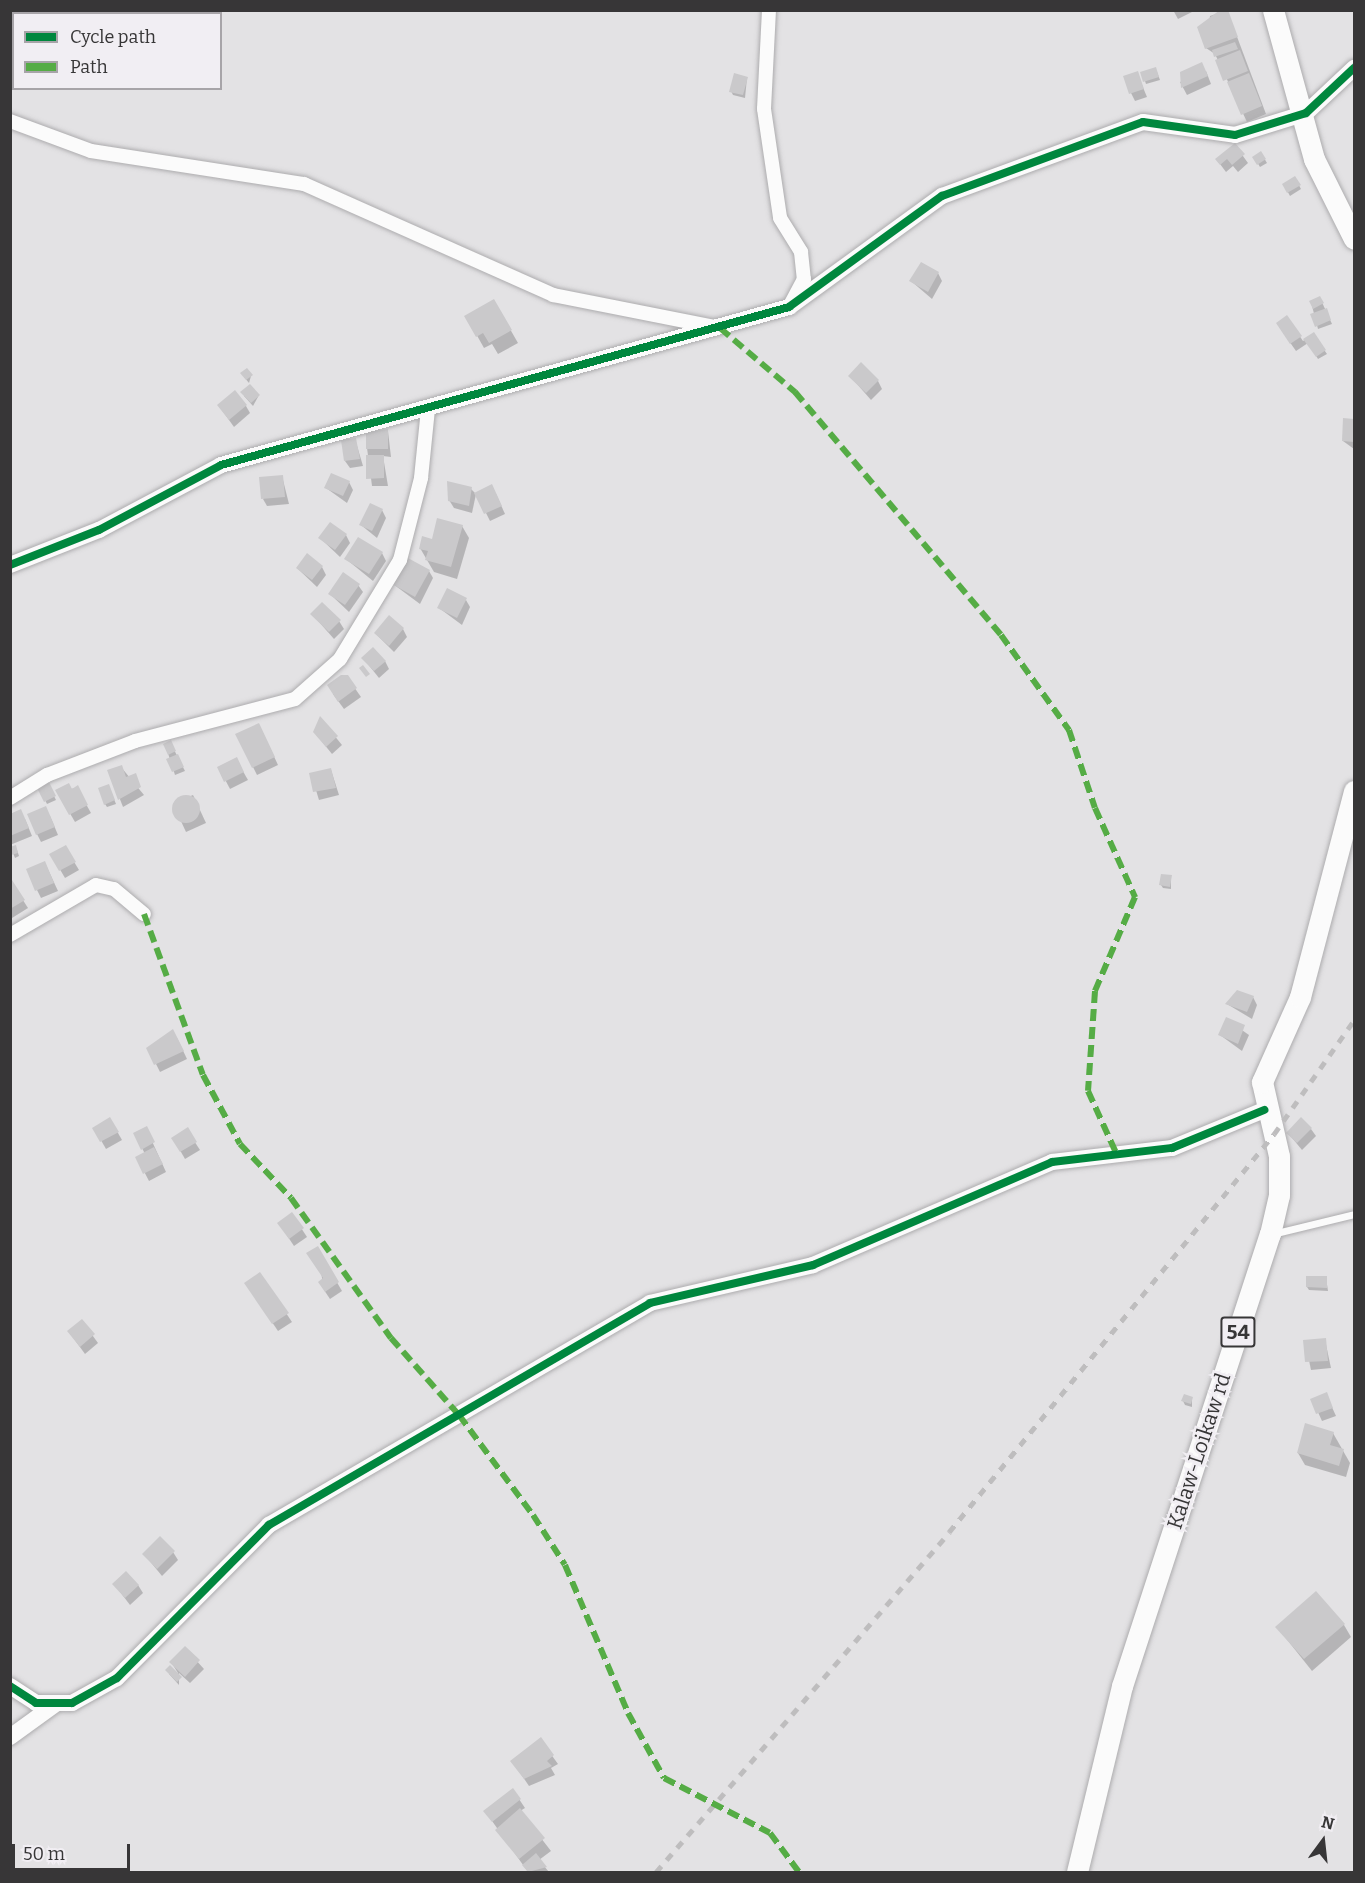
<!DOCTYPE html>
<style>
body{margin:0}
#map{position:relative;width:1365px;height:1883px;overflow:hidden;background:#e3e2e4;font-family:Bitter,serif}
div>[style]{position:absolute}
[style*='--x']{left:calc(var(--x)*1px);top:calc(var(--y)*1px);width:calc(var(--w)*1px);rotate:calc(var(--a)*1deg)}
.shadow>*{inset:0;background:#0003}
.building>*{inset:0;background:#cac9cb}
.round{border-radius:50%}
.roads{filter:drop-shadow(0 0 2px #adacae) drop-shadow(0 0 2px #adacae)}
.service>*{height:7px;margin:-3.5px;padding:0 3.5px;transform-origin:3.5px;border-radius:3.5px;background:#fbfbfb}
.minor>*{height:14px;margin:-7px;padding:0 7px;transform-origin:7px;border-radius:7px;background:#fbfbfb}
.tertiary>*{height:16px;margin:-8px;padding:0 8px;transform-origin:8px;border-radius:8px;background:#fbfbfb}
.primary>*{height:21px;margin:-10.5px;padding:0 10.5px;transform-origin:10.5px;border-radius:10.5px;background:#fbfbfb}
.rail>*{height:4.5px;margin-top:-2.25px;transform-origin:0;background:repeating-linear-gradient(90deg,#bebdbe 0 8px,transparent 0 16px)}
.quiet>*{height:6px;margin-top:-3px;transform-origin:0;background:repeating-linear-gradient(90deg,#55ac45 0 12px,transparent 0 18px)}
.cycleway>*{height:8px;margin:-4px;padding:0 4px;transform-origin:4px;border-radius:4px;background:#00873e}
span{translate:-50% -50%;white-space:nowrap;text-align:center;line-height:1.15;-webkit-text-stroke:5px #f1eef3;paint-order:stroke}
.shield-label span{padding:2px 4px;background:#f1eef3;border:2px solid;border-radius:4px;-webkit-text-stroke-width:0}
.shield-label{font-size:20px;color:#373637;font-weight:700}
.street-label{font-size:21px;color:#373637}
.frame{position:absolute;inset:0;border:12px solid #373637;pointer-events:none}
.legend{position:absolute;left:12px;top:12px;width:210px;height:78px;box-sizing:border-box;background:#f1eef3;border:2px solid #a7a4a8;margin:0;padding:8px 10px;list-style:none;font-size:18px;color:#373637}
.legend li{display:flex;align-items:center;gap:12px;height:30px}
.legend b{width:30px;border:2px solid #a7a4a8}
.north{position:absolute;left:1293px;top:1811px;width:60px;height:60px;-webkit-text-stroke:4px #f1eef3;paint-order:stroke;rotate:15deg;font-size:16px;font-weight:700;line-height:24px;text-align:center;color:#373637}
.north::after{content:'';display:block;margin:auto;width:21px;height:27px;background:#373637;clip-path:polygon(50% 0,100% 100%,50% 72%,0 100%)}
.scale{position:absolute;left:12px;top:1844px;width:118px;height:27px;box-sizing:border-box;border:3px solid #373637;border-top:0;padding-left:8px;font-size:18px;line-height:21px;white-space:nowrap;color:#373637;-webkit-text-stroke:4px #f1eef3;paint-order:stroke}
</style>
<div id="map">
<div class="shadow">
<i style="clip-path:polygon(1173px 10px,1193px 10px,1194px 11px,1178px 19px)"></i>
<i style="clip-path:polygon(1227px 10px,1266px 114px,1247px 122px,1215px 54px,1206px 48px,1210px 16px)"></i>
<i style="clip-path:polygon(1206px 71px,1211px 84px,1187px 95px,1180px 82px)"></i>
<i style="clip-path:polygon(1157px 72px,1160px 80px,1146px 84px,1145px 81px)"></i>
<i style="clip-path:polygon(1137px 73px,1147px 97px,1135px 101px,1131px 93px)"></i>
<i style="clip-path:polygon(747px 78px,745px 98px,733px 95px,731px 91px)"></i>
<i style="clip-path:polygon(1235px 145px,1248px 163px,1238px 172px,1233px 166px,1226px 172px,1217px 160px)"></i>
<i style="clip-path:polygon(1261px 153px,1267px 163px,1260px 167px,1254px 157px)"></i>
<i style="clip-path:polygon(1295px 178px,1301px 189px,1290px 196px,1284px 185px)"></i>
<i style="clip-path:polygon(938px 273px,942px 281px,932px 299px,911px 281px)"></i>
<i style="clip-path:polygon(1320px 298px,1332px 324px,1318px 329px,1311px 302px)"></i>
<i style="clip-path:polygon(494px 301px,518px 343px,498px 354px,492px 344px,484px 348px,466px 316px)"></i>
<i style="clip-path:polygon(1287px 317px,1303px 341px,1313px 334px,1327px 354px,1318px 359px,1308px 343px,1296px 351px,1282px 331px)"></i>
<i style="clip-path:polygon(251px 376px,249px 383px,244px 377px)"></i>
<i style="clip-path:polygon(850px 376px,878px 381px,882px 389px,871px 400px)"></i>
<i style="clip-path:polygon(259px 395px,253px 406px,244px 396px)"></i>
<i style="clip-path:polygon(219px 406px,246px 406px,250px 413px,234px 427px)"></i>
<i style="clip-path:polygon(1344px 420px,1354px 420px,1354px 449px,1343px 441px)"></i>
<i style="clip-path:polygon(388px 431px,391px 457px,383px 456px,388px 486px,372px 486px,367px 448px)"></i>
<i style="clip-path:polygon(355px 439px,363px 466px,350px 468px,345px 461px)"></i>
<i style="clip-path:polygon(282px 476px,289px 504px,267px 506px,263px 499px)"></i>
<i style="clip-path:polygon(349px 482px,353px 490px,347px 503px,326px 488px)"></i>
<i style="clip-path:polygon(471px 489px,476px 494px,472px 513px,454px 508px,449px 500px)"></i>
<i style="clip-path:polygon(496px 494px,505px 514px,490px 521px,486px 513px)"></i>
<i style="clip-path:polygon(382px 510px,386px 518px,377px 538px,361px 525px)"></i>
<i style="clip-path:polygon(462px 526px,469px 538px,457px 579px,434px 572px,420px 548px)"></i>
<i style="clip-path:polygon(346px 535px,350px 543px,340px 557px,320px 538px)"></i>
<i style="clip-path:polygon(382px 553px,386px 561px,373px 581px,346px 559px)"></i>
<i style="clip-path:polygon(322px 567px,326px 575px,317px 587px,297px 568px)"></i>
<i style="clip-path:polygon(429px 571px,433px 578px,420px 604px,393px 584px)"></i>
<i style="clip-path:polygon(358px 585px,363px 592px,349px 612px,330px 594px)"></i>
<i style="clip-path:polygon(466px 600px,470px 607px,462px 625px,439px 608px)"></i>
<i style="clip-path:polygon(312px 614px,339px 621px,344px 629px,334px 639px)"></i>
<i style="clip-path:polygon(403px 629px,407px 637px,394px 652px,375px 633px)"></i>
<i style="clip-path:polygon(363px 658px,385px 661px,389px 669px,379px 678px)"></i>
<i style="clip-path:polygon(347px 677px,361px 697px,344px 709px,333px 694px)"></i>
<i style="clip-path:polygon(320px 718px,342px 745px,332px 754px,315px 733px)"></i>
<i style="clip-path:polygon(263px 733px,278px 765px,257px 775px,253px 767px)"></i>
<i style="clip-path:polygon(170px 742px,185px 771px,175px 775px,165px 744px)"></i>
<i style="clip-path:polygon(236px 759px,248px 780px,230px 789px,219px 768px)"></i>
<i style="clip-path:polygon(121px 767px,144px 795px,123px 807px,109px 771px)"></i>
<i style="clip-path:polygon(331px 770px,339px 795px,319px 800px,311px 774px)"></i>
<i style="clip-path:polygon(47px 782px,56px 800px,47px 804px,38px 786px)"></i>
<i style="clip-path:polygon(77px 788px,91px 813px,75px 822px,57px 791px)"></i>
<i style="clip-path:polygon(110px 789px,116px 804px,107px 807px,105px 804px)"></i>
<i style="clip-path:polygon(193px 795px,206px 823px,186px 832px,173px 804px)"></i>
<i style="clip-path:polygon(10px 815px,25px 819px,32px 836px,10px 845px)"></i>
<i style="clip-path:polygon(50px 816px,58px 835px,41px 842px,37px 834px)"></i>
<i style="clip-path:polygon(65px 847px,79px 870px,65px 878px,51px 854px)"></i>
<i style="clip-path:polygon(11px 848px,17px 850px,19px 856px,15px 858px)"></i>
<i style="clip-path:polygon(45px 863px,58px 891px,41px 898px,37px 890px)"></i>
<i style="clip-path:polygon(1171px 877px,1171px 889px,1163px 888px,1161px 885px)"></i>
<i style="clip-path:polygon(10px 880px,28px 908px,12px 918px,10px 915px)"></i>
<i style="clip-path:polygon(1253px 997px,1257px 1005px,1252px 1019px,1227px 1004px)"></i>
<i style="clip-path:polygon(1226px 1019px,1249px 1035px,1242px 1051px,1220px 1035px)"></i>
<i style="clip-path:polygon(177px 1038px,187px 1059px,160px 1072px,156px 1064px)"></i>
<i style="clip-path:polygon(110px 1119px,122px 1140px,106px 1149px,94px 1128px)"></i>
<i style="clip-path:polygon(146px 1128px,166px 1172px,149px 1181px,137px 1158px,145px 1154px,135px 1134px)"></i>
<i style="clip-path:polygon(1311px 1129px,1316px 1136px,1302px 1150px,1288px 1133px)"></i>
<i style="clip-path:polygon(187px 1130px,200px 1150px,185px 1159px,173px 1138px)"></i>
<i style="clip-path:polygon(292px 1214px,307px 1237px,294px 1246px,284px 1231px)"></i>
<i style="clip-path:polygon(317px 1248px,342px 1291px,330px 1299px,324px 1290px)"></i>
<i style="clip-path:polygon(260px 1274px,292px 1322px,278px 1331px,251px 1291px)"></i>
<i style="clip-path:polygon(1326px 1278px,1328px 1291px,1309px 1290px,1307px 1287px)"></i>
<i style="clip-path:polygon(82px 1321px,98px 1343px,85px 1354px,69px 1332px)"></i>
<i style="clip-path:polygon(1325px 1340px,1331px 1368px,1311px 1370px,1305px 1341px)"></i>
<i style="clip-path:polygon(1326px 1394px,1336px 1416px,1322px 1421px,1312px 1399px)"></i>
<i style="clip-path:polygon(1192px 1398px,1192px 1407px,1185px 1405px,1183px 1401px)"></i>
<i style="clip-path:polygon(1333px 1433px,1350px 1463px,1346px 1477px,1305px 1465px,1298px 1453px)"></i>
<i style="clip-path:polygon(173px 1552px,178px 1560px,162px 1576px,144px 1554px)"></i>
<i style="clip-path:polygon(114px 1584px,138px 1585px,143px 1593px,130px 1605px)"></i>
<i style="clip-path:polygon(1344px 1625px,1351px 1637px,1312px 1671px,1277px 1627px)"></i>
<i style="clip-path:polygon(185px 1648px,204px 1669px,190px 1683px,179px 1673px,179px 1685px,169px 1674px,178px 1673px,171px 1662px)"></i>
<i style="clip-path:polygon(540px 1739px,558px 1764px,551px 1768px,555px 1775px,529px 1786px,512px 1761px)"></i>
<i style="clip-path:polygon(513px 1790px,525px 1808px,520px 1811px,551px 1851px,539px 1860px,549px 1872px,528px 1872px,485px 1811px)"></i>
</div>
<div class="building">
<i style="clip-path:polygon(1220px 10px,1228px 10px,1238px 37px,1205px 49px,1197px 27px)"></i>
<i style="clip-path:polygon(1235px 42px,1238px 49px,1214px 57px,1212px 50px)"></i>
<i style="clip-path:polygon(1240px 50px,1248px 71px,1223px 81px,1215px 60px)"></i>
<i style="clip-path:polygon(1202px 62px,1208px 76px,1181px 88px,1180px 72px)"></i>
<i style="clip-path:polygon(1156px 67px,1159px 77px,1143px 82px,1140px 72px)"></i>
<i style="clip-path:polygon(1138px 71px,1144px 89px,1129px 94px,1123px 76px)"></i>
<i style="clip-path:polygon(734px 73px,748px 77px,743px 95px,729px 92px)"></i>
<i style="clip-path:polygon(1249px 73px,1262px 106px,1241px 115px,1227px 82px)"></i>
<i style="clip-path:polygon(1235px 143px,1245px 154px,1232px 165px,1227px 159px,1220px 165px,1215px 159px)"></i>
<i style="clip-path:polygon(1261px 151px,1266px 159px,1257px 165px,1252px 157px)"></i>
<i style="clip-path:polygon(1295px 176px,1301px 185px,1287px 193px,1282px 184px)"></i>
<i style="clip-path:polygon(921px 262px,939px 272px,928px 292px,909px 281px)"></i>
<i style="clip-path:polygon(1320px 296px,1324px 303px,1313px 309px,1309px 301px)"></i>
<i style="clip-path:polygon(494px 299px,512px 330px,489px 343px,483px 333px,476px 337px,464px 316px)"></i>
<i style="clip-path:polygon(1327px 308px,1331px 320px,1315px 327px,1310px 314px)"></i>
<i style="clip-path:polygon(1287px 315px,1302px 336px,1290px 344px,1276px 323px)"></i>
<i style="clip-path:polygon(1314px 332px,1326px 350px,1316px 357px,1303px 339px)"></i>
<i style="clip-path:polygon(861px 362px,879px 380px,866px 393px,848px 376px)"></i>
<i style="clip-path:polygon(247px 368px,253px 375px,246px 380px,240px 373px)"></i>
<i style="clip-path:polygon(250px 384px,260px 395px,251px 403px,240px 392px)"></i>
<i style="clip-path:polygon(235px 390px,247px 405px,229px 420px,217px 405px)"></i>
<i style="clip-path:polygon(1343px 418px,1354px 419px,1354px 442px,1342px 441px)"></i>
<i style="clip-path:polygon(388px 429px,388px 449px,366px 449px,366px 432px)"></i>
<i style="clip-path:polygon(356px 438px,360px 459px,344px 461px,341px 440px)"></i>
<i style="clip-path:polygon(366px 455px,384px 455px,384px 478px,366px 479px)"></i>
<i style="clip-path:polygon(331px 473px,350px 481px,343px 496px,324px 488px)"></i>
<i style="clip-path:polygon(283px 475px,285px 497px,261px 499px,259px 477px)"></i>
<i style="clip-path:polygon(447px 481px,472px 487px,469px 506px,448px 501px)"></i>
<i style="clip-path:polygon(492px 484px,502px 506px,484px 514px,474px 493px)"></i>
<i style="clip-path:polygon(370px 503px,383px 509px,372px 531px,359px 525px)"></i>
<i style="clip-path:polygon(437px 518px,463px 525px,451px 567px,425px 560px,428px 551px,419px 549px,422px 536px,432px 539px)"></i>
<i style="clip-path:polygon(330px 522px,347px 534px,335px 550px,318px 538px)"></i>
<i style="clip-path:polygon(358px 537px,383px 552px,369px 574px,344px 559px)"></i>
<i style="clip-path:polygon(307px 553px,323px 566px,312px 580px,296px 568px)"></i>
<i style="clip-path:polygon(406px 557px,430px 570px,415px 597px,392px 584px)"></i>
<i style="clip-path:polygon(343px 572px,360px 584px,345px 605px,328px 594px)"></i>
<i style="clip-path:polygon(447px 588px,467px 598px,457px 618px,437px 608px)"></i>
<i style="clip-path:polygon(322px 602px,341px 620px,329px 632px,310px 614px)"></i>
<i style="clip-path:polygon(389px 615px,404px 628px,389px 646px,374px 633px)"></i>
<i style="clip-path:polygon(373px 647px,386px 661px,374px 671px,361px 658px)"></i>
<i style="clip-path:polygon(363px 665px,370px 674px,366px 677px,359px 668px)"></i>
<i style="clip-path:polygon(341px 675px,348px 675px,357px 688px,338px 702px,327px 685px)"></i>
<i style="clip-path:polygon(320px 716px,338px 736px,326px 747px,313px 732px)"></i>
<i style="clip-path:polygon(259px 723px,275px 757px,252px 768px,235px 734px)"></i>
<i style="clip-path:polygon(171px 740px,176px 751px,168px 755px,163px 744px)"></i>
<i style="clip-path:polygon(178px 754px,184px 767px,172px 772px,166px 759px)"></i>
<i style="clip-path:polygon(237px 757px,244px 772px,224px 782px,217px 767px)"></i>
<i style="clip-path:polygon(122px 765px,126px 777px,136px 773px,141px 787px,118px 800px,107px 770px)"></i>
<i style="clip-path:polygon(331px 768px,336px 788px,313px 792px,309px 773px)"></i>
<i style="clip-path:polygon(48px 780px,56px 796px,44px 802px,36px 786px)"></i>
<i style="clip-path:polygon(69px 783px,72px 789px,78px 785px,88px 805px,69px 815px,55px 790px)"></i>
<i style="clip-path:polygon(109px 784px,115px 800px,104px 805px,98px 788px)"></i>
<i class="round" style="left:172px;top:795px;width:28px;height:28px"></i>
<i style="clip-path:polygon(46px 806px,55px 827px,36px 835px,27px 814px)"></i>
<i style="clip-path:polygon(21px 809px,29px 828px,10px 836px,10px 814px)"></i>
<i style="clip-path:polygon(16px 845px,18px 853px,11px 855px,10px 847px)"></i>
<i style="clip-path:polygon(66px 845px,76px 862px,59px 871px,49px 854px)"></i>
<i style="clip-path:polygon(45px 861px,54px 883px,35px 891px,26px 869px)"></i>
<i style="clip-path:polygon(1161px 874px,1172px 875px,1170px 887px,1159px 885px)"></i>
<i style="clip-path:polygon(10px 877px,25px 900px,10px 909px)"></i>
<i style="clip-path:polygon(1237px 990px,1254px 996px,1247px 1012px,1225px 1004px)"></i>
<i style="clip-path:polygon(1226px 1017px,1245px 1025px,1238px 1044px,1218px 1035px)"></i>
<i style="clip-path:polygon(173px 1029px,184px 1051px,154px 1065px,146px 1048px)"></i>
<i style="clip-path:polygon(110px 1117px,119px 1132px,100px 1142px,92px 1128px)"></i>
<i style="clip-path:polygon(1301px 1117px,1312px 1128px,1297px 1143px,1286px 1133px)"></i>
<i style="clip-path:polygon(147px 1126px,155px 1142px,141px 1150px,133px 1133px)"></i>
<i style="clip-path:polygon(188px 1127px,197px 1142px,180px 1152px,171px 1138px)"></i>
<i style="clip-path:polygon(154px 1147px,163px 1164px,143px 1174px,135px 1157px)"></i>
<i style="clip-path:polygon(292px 1212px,304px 1228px,289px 1239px,277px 1223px)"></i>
<i style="clip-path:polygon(318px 1246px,339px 1282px,325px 1292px,318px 1282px,323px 1278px,306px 1253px)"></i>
<i style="clip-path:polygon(260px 1272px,289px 1313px,272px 1324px,244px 1283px)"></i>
<i style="clip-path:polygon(1306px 1276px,1327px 1276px,1327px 1288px,1306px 1287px)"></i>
<i style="clip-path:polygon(82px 1319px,95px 1334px,80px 1347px,67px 1331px)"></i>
<i style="clip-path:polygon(1326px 1338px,1328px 1361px,1305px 1362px,1303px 1340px)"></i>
<i style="clip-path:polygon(1327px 1392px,1333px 1408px,1316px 1414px,1310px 1399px)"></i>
<i style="clip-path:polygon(1184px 1394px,1193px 1397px,1191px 1404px,1181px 1401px)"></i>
<i style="clip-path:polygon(1305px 1423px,1334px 1432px,1330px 1445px,1344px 1449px,1339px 1466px,1297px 1453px)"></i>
<i style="clip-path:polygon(160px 1536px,175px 1551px,157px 1569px,142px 1554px)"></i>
<i style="clip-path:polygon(126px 1571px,139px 1585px,125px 1598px,112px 1584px)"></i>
<i style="clip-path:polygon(1316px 1591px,1345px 1624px,1304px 1659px,1275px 1627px)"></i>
<i style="clip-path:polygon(185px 1646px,200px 1660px,185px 1677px,169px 1662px)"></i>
<i style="clip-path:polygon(170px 1665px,182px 1677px,177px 1682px,165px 1670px)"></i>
<i style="clip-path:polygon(541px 1737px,554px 1755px,547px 1761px,552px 1766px,524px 1779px,510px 1761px)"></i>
<i style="clip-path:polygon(513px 1788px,521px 1799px,492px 1822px,483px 1811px)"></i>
<i style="clip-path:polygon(520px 1808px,545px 1838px,519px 1859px,495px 1830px)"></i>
<i style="clip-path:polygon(536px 1853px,547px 1867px,528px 1872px,522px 1865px)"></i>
</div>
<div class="roads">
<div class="service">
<i style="--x:1272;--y:1234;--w:84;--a:-13.7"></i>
</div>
<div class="minor">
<i style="--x:769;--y:10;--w:99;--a:92.9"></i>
<i style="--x:764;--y:109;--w:110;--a:81.6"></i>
<i style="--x:780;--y:218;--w:40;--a:58"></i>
<i style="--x:801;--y:252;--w:27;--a:84"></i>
<i style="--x:804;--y:279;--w:30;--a:118"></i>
<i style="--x:10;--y:121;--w:86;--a:20.3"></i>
<i style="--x:91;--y:151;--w:216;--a:8.8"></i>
<i style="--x:304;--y:184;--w:273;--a:24"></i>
<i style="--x:553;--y:295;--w:165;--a:11.2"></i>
<i style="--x:10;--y:798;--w:44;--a:-31.9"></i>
<i style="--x:47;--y:775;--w:94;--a:-21.1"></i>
<i style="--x:135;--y:741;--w:165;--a:-14.7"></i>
<i style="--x:295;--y:699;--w:60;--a:-41.6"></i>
<i style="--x:340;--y:659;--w:116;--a:-58.8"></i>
<i style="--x:400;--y:560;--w:85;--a:-75.6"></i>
<i style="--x:421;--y:478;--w:69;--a:-84.2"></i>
<i style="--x:10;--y:935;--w:99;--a:-30.2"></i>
<i style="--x:96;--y:885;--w:18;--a:13"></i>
<i style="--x:114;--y:889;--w:39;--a:40"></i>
</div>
<div class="tertiary">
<i style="--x:10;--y:565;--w:96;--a:-21.5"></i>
<i style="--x:99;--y:530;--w:138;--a:-28"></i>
<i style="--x:221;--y:465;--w:590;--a:-15.54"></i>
<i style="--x:789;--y:307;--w:189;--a:-36"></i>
<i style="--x:942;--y:196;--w:214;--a:-20.2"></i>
<i style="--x:1143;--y:122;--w:93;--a:8"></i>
<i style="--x:1235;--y:135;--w:74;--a:-17.2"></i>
<i style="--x:1306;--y:113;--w:66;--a:-43.2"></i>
<i style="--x:10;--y:1686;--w:31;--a:33"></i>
<i style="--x:36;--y:1703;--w:36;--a:0"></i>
<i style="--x:72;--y:1703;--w:51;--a:-29.1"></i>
<i style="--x:117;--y:1678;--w:216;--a:-45.2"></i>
<i style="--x:269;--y:1525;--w:441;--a:-30.2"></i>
<i style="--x:650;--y:1303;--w:167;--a:-13.1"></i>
<i style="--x:813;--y:1265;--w:260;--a:-23.3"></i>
<i style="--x:1052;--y:1162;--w:121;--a:-6.7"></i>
<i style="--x:1172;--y:1148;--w:100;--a:-22.4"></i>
<i style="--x:10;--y:1737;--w:58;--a:-35.9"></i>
</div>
<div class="primary">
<i style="--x:1273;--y:10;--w:155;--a:74.6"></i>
<i style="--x:1314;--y:159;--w:89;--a:63.4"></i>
<i style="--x:1077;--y:1872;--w:191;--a:-76.4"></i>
<i style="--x:1122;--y:1686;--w:476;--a:-71.9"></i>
<i style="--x:1270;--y:1234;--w:40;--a:-77"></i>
<i style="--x:1279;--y:1195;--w:39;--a:-90"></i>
<i style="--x:1279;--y:1156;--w:76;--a:-102.9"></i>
<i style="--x:1262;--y:1082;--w:93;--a:-65.9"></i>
<i style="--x:1300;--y:997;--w:213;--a:-75.3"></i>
</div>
</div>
<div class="rail">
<i style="--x:656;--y:1872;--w:449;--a:-49.2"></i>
<i style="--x:949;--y:1532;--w:514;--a:-50.77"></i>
<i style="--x:1274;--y:1134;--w:139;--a:-54.9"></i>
</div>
<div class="quiet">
<i style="--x:720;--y:328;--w:99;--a:40.5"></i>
<i style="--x:795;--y:392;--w:319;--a:49.7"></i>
<i style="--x:1001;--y:635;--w:117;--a:54.4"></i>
<i style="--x:1069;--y:730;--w:82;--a:71.6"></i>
<i style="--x:1095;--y:808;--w:98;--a:65.8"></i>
<i style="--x:1135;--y:897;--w:102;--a:113.1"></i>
<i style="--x:1095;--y:991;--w:100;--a:94"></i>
<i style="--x:1088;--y:1091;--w:70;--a:65.6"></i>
<i style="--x:144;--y:914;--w:171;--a:69.9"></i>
<i style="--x:203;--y:1075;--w:78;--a:61.8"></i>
<i style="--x:240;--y:1144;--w:74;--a:46.6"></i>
<i style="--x:291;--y:1198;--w:172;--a:54.5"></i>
<i style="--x:391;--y:1338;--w:103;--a:48.6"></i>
<i style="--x:459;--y:1415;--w:124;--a:53.5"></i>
<i style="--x:533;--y:1515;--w:59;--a:57.4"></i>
<i style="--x:565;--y:1565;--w:161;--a:66.9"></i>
<i style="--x:628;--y:1713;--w:74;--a:61"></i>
<i style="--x:664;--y:1778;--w:119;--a:27.4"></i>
<i style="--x:770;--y:1833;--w:49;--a:53.4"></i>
</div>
<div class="cycleway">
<i style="--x:10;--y:565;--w:96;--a:-21.5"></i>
<i style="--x:99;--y:530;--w:138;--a:-28"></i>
<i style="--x:221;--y:465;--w:590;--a:-15.54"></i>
<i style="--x:789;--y:307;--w:189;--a:-36"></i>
<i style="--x:942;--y:196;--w:214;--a:-20.2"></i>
<i style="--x:1143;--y:122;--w:93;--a:8"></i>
<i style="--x:1235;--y:135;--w:74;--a:-17.2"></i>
<i style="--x:1306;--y:113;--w:66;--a:-43.2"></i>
<i style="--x:10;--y:1686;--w:31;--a:33"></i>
<i style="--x:36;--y:1703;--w:36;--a:0"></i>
<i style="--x:72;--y:1703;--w:51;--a:-29.1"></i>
<i style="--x:117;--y:1678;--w:216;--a:-45.2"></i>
<i style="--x:269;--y:1525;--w:441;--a:-30.2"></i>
<i style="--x:650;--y:1303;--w:167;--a:-13.1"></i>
<i style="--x:813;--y:1265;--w:260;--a:-23.3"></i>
<i style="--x:1052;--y:1162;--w:121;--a:-6.7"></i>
<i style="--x:1172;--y:1148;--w:100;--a:-22.4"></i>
</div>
<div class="shield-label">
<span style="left:1238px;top:1332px">54</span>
</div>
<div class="street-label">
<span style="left:1199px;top:1451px;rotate:-72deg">Kalaw-Loikaw rd</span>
</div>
<div class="frame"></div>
<ul class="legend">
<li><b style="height:8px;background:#00873e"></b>Cycle path</li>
<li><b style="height:8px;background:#55ac45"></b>Path</li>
</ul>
<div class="north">N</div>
<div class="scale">50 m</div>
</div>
